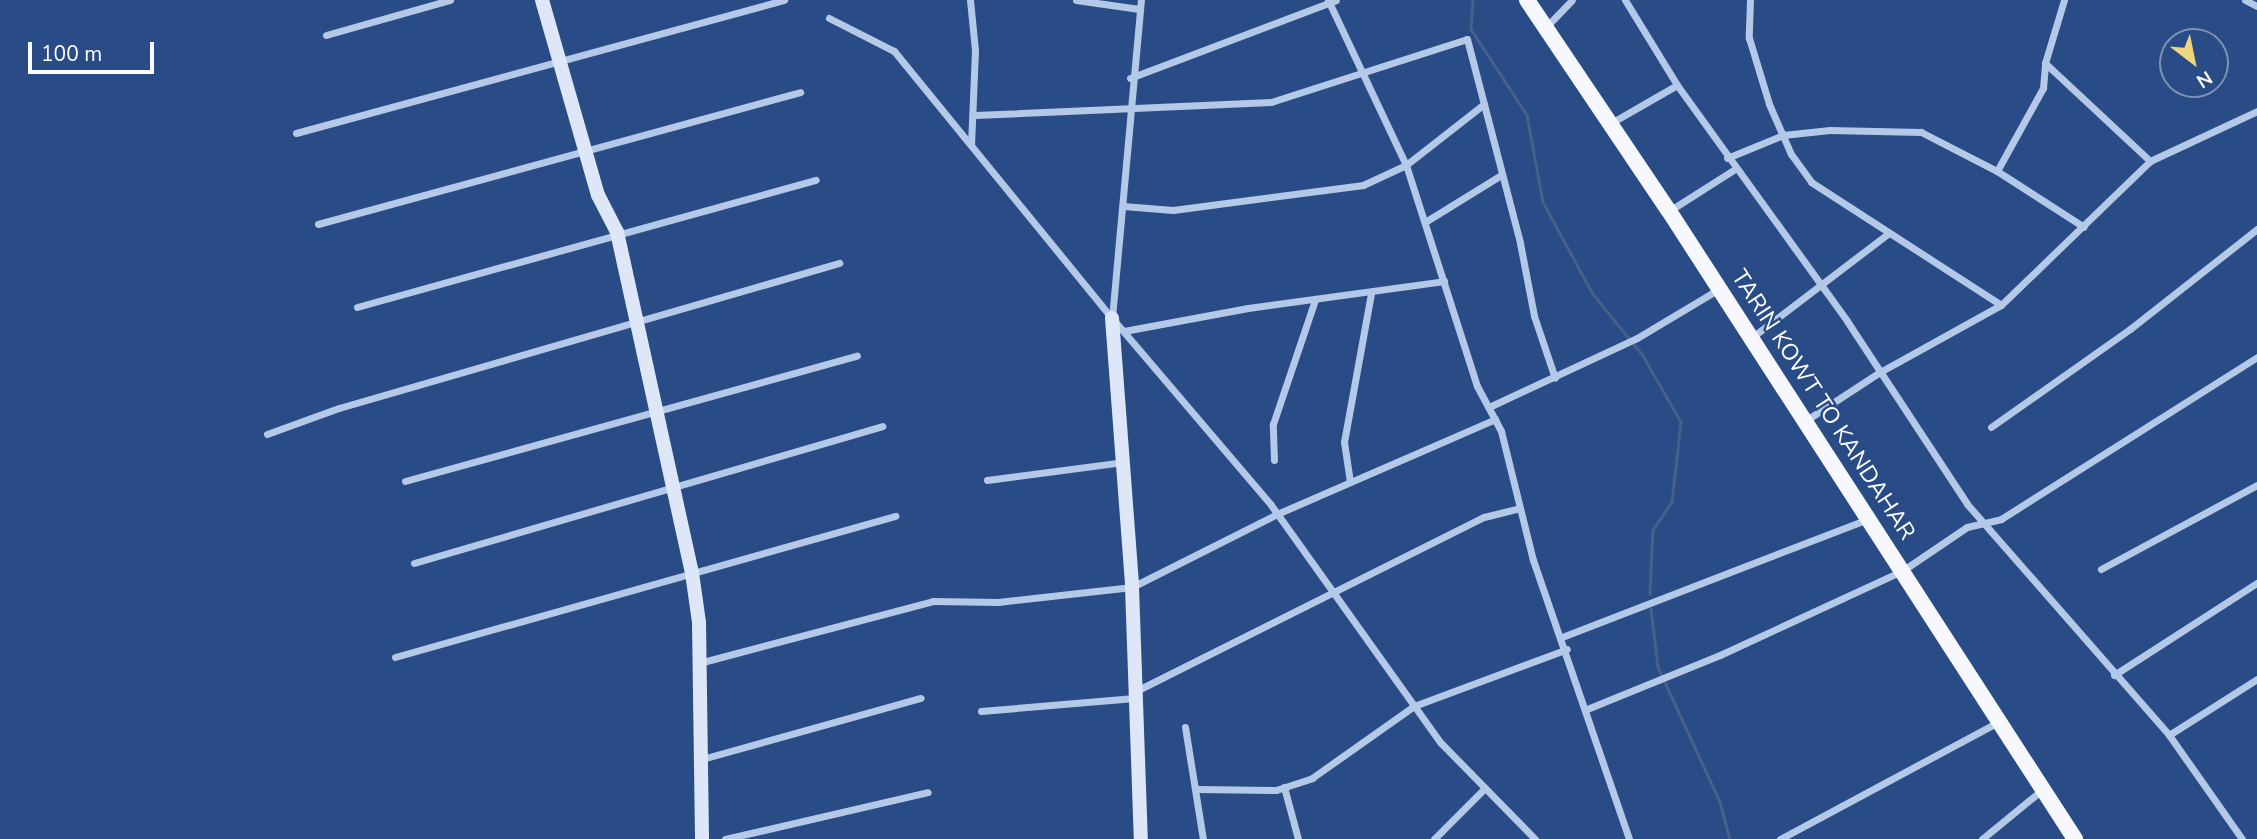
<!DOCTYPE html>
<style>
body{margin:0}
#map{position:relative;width:2257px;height:839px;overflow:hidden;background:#294b86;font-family:"Nunito Sans",sans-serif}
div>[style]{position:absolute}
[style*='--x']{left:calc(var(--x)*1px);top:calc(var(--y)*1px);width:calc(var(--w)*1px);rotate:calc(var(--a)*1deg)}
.stream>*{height:2.5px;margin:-1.25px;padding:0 1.25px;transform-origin:1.25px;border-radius:1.25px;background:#47608a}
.street>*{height:7px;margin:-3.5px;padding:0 3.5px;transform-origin:3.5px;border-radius:3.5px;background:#b4c8e8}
.secondary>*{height:14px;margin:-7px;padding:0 7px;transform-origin:7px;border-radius:7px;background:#dee7f7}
.primary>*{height:16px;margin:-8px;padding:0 8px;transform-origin:8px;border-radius:8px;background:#f6f8fe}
span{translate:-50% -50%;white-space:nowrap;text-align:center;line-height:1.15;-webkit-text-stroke:5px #294b86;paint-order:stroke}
.street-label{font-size:23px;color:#fff}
.north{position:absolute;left:2159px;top:28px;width:70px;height:70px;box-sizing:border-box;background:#294b86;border:2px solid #7f93b6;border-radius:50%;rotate:148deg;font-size:19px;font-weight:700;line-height:28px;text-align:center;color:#fff}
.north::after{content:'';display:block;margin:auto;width:24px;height:32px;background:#efd57b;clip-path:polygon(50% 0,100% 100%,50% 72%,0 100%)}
.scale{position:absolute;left:28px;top:42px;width:126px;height:32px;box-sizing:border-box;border:4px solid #fff;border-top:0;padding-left:9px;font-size:21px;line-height:24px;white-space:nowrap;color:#fff;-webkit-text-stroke:5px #294b86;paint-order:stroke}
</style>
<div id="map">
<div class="stream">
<i style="--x:1473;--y:0;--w:29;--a:94"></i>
<i style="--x:1471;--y:29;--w:103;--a:56.9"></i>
<i style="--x:1527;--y:115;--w:88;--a:79.6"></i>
<i style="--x:1543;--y:202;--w:105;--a:61.5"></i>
<i style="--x:1593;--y:294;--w:77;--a:50.8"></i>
<i style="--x:1642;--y:354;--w:78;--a:60.2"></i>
<i style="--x:1681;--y:422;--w:81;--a:96.4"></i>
<i style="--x:1672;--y:502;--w:34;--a:124"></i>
<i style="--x:1653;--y:530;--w:64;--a:92.7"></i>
<i style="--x:1651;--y:608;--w:59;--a:83.2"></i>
<i style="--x:1658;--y:667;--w:149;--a:65.3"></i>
<i style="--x:1720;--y:802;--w:38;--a:75"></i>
</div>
<div class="street">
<i style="--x:970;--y:0;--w:50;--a:84.3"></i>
<i style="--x:975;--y:50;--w:94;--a:92.4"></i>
<i style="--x:1076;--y:0;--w:64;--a:8.1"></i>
<i style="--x:1328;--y:0;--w:183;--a:64.7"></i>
<i style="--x:1406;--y:165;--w:232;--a:72.2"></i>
<i style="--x:1477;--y:386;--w:51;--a:61.9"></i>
<i style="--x:1501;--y:431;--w:133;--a:76.1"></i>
<i style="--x:1533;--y:560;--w:295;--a:71"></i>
<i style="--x:1625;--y:0;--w:100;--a:58.5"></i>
<i style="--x:1677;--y:85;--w:291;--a:54.2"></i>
<i style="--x:1847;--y:321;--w:219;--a:56.7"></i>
<i style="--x:1967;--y:504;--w:307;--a:48.8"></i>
<i style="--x:2169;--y:735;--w:127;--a:54.9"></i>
<i style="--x:1750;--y:0;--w:38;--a:92"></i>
<i style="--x:1749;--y:38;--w:69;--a:73.1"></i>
<i style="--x:1769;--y:104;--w:55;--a:66.3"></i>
<i style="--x:1791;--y:154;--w:34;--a:54"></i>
<i style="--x:1811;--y:182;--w:226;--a:32.9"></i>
<i style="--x:2245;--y:0;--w:13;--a:27"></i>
<i style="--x:829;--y:18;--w:73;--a:26.9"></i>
<i style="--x:894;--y:51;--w:345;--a:50.8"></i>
<i style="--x:1112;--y:318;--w:245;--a:49.6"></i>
<i style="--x:1271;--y:505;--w:291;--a:54.5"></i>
<i style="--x:1440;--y:742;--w:136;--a:45.6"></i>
<i style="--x:1546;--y:27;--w:37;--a:-46"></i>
<i style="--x:326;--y:35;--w:129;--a:-15.8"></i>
<i style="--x:2045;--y:63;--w:144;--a:43"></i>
<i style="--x:1130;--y:78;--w:220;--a:-20.7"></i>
<i style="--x:975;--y:115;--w:296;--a:-2.5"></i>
<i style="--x:1271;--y:102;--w:206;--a:-17.8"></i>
<i style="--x:1467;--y:39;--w:211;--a:75.4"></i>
<i style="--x:1520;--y:243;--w:74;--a:79.1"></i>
<i style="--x:1534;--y:316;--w:65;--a:71.3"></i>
<i style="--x:1611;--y:123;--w:76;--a:-29.9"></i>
<i style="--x:296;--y:133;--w:506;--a:-15.25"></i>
<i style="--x:1727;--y:158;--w:61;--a:-22.3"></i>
<i style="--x:1783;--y:135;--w:47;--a:-6.1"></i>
<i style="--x:1830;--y:130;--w:91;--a:1.3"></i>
<i style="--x:1921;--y:132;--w:85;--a:27.2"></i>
<i style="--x:1997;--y:171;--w:103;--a:32.8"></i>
<i style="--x:1997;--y:171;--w:95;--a:-61"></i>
<i style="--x:2043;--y:88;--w:25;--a:-85"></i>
<i style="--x:2045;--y:63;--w:66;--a:-73.2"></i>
<i style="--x:1123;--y:206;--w:50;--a:4.6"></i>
<i style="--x:1173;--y:210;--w:192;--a:-7.5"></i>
<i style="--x:1363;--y:185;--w:47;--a:-24.9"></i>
<i style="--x:1406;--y:165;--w:99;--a:-38"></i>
<i style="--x:1669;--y:211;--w:78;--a:-32.5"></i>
<i style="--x:1425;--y:222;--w:89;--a:-31.7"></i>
<i style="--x:318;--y:224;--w:500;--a:-15.3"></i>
<i style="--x:357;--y:307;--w:476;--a:-15.5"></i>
<i style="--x:1112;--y:318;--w:319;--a:-84.8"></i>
<i style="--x:1124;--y:331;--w:126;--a:-10.5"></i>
<i style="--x:1248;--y:308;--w:198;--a:-7.8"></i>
<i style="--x:1751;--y:338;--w:173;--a:-37.3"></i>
<i style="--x:1489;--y:407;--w:163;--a:-25"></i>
<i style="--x:1637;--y:338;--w:96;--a:-30.9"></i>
<i style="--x:1805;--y:421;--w:90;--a:-33.2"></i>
<i style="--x:1880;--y:372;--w:138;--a:-29"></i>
<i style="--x:2001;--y:305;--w:207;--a:-44"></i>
<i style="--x:2150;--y:161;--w:118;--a:-25"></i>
<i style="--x:1991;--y:427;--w:170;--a:-35.2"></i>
<i style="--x:2130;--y:329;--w:162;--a:-38.2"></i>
<i style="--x:267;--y:434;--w:77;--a:-19.9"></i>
<i style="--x:339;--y:408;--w:521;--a:-16.17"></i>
<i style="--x:1274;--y:460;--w:36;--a:-92"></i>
<i style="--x:1273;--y:424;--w:131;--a:-71.3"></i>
<i style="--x:987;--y:480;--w:137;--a:-7.5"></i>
<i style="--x:405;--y:481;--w:469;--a:-15.5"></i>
<i style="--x:1350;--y:482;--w:40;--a:-98.5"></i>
<i style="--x:1344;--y:442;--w:151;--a:-79.7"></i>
<i style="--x:414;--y:563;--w:488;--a:-16.3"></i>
<i style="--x:2101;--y:569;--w:177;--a:-28.3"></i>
<i style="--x:1562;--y:637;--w:328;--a:-21.1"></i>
<i style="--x:395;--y:657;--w:520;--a:-15.75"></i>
<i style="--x:699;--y:663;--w:242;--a:-14.8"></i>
<i style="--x:933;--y:601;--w:65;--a:0.9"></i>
<i style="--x:998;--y:602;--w:135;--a:-6.4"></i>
<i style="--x:1132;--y:587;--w:162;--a:-26.7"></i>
<i style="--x:1277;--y:514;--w:238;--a:-23.5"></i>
<i style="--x:2114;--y:675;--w:170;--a:-32.8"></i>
<i style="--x:1136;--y:691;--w:389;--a:-26.6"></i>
<i style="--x:1484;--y:517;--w:37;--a:-14"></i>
<i style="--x:1587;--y:709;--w:144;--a:-22.1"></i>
<i style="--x:1720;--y:655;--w:200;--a:-24.8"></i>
<i style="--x:1902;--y:571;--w:78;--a:-34.1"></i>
<i style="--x:1967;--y:527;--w:35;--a:-13"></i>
<i style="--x:2001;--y:519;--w:303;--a:-32.3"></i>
<i style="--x:981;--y:711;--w:157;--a:-4.8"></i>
<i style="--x:1185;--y:727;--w:113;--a:80.9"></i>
<i style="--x:2169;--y:735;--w:104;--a:-32.5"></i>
<i style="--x:702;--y:759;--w:227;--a:-15.6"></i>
<i style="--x:1284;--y:787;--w:54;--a:74.9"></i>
<i style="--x:1197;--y:789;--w:79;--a:0.7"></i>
<i style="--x:1276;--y:790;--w:38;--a:-18"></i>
<i style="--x:1312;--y:778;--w:125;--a:-35.2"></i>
<i style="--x:1414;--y:706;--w:163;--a:-20.4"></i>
<i style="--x:725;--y:839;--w:208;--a:-13"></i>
<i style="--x:1434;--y:839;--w:72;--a:-45"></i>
<i style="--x:1780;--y:839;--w:250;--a:-28.2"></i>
<i style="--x:1982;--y:839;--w:79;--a:-39.3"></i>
</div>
<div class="secondary">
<i style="--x:542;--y:0;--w:203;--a:74"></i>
<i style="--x:598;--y:195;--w:42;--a:62.8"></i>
<i style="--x:617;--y:232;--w:349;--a:77.6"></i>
<i style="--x:692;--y:573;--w:49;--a:81.9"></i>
<i style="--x:699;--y:622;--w:217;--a:89.2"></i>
<i style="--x:1112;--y:318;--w:270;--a:85.7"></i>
<i style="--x:1132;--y:587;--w:252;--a:88"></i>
</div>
<div class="primary">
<i style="--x:1527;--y:0;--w:254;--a:56.1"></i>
<i style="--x:1669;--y:211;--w:748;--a:57.12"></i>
</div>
<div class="street-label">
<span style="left:1823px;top:405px;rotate:57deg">TARIN KOWT TO KANDAHAR</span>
</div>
<div class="north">N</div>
<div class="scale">100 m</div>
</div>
